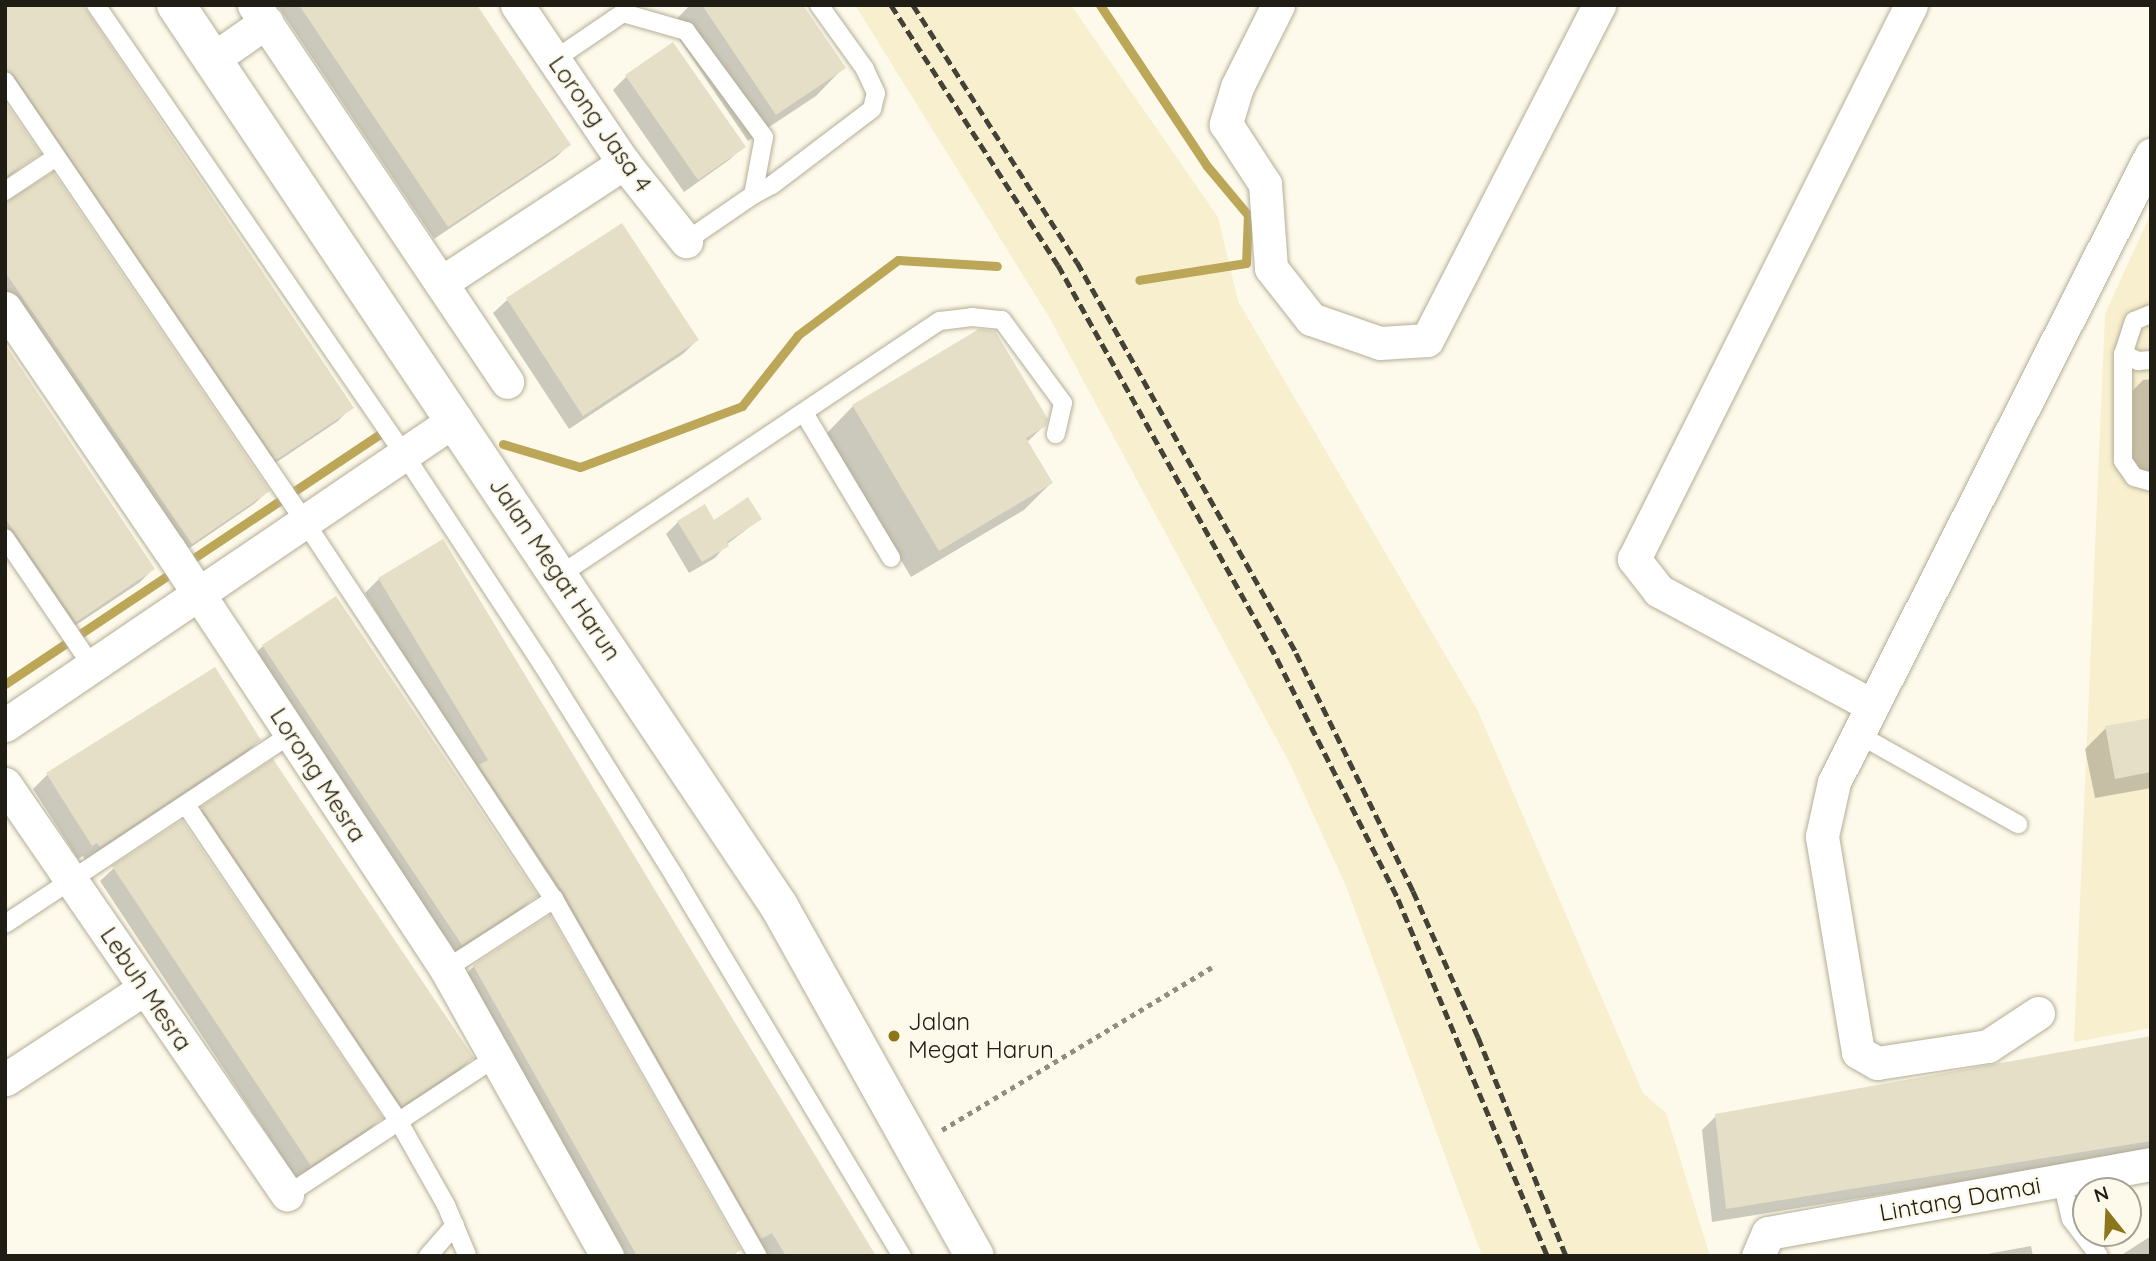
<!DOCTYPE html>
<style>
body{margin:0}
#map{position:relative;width:2156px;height:1261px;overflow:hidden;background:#fefaeb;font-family:Quicksand,sans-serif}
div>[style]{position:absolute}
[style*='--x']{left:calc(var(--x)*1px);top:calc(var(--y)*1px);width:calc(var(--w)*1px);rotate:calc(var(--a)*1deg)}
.built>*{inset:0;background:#f8efcf}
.shadow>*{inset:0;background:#0003}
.stream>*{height:9px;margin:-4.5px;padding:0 4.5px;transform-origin:4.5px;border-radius:4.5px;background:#bca658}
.building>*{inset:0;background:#e6dfc7}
.path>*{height:4.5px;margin-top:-2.25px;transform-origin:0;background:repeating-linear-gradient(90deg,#908d81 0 5px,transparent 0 10px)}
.roads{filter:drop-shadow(0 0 2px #b4ae96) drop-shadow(0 0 2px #b4ae96)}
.service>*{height:18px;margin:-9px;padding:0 9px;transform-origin:9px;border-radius:9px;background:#fff}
.minor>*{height:33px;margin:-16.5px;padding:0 16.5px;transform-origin:16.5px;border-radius:16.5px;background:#fff}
.tertiary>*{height:38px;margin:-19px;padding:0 19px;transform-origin:19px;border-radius:19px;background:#fff}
.rail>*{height:5px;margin-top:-2.5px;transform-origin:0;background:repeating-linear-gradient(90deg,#444137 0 10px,transparent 0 15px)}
.dots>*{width:19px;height:19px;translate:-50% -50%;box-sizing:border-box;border:4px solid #fefaeb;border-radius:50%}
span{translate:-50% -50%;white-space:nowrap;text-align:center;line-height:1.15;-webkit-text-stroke:5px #fefaeb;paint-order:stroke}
.street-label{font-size:24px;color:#1f1d14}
.poi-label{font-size:24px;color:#1f1d14}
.left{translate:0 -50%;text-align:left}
.frame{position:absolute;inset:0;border:7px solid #1f1d14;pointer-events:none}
.north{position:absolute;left:2072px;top:1177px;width:70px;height:70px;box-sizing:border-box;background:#fefaeb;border:2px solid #a5a295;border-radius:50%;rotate:342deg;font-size:19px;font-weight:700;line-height:28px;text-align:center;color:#1f1d14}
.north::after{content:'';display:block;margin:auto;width:24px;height:32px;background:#8c761a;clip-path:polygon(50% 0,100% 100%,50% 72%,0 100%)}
</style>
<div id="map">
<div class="built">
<i style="clip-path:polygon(855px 5px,1071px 5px,1218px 217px,1238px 301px,1477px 709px,1643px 1093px,1666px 1113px,1710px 1256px,1482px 1256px,1346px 886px,1290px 764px,1049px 317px)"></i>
<i style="clip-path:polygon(2151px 213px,2151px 1028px,2074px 1042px,2105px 314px)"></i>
</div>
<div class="shadow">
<i style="clip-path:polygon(5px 5px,351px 407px,338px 421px,262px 472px,5px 95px)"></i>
<i style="clip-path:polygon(277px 5px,475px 5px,569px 145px,555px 158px,434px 239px)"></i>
<i style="clip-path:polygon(690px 5px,801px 5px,843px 68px,816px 96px,748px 141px,670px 26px)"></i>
<i style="clip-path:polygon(627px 76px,743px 147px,729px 160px,684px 192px,613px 90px)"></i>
<i style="clip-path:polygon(5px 105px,38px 153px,5px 180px)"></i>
<i style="clip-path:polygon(5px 203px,268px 491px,254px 504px,178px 556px,5px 306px)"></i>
<i style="clip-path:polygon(621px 225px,697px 340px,683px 354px,569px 429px,493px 313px,507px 300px)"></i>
<i style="clip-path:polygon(5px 348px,153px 569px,139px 583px,61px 635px,5px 551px)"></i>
<i style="clip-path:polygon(2151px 379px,2151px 474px,2128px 478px,2116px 408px,2143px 380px)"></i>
<i style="clip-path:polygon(853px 406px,1045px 425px,1027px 442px,1051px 483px,1024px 510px,911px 577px,826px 434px)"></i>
<i style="clip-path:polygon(760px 519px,726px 545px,715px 558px,689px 573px,666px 534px,678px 522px)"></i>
<i style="clip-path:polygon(379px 579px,874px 1256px,764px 1256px,365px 593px)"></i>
<i style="clip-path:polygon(263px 646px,536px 895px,522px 909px,448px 958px,249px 660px)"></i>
<i style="clip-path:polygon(214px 669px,259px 740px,245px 754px,85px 860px,83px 856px,78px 859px,33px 789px,47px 775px)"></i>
<i style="clip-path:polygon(2151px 719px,2151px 788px,2095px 798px,2085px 749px,2106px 728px)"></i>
<i style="clip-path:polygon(202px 809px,472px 1058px,458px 1072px,387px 1118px,189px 822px)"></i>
<i style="clip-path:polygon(114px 868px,381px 1118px,367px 1132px,296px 1178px,100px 881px)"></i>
<i style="clip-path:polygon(474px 966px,739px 1250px,733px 1256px,616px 1256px,460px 980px)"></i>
<i style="clip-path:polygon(2151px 1038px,2151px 1151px,1712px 1222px,1702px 1130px,1716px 1116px)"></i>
<i style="clip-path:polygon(2151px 1236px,2151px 1256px,2120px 1256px)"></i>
<i style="clip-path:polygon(2031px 1246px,2033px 1256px,1976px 1256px)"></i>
</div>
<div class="stream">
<i style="--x:1100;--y:5;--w:193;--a:56.4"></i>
<i style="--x:1207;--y:166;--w:64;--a:50.1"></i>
<i style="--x:1248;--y:215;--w:48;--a:92.4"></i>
<i style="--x:1246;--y:263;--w:108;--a:171"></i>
<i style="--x:503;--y:444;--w:80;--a:16.6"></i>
<i style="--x:580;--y:467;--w:173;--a:-20.6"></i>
<i style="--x:742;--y:406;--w:90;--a:-51.7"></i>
<i style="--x:798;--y:335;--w:125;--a:-36.9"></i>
<i style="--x:898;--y:260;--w:99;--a:3.5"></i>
<i style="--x:5;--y:684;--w:457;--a:-33.7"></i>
</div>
<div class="building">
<i style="clip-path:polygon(5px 5px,83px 5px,354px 408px,276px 460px,14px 75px,5px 70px)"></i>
<i style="clip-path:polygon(299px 5px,477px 5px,571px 145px,448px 227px)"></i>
<i style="clip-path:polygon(702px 5px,803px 5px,846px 68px,776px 115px)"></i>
<i style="clip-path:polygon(673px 42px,746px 147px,698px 180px,625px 75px)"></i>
<i style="clip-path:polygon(5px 102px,41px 154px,5px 177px)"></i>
<i style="clip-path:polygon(53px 172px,270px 491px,192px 544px,5px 272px,5px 202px)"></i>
<i style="clip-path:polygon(622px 223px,699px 340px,583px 416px,506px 298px)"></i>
<i style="clip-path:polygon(979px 329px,995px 331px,1048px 419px,1046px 426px,1026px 438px,1053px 483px,939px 551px,852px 405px)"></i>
<i style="clip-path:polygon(5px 344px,155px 569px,76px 622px,5px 518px)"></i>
<i style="clip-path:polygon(748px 497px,762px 519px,727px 542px,729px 546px,702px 562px,677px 521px,705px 504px,714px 520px)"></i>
<i style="clip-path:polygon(443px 539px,876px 1256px,786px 1256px,772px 1233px,761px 1239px,564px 893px,479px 765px,488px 760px,378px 578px)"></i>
<i style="clip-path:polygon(336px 596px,538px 896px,462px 945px,262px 645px)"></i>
<i style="clip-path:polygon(215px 667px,261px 740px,100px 847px,97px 843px,92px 846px,46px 773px)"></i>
<i style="clip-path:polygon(2151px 718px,2151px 772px,2115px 779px,2105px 726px)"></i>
<i style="clip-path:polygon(273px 759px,474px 1058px,402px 1106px,201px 807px)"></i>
<i style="clip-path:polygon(182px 820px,383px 1118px,311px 1166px,112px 866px)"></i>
<i style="clip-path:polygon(550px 915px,741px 1250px,731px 1256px,637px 1256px,473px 965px)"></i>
<i style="clip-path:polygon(2151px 1036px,2151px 1141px,1726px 1209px,1715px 1114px)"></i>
</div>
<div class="path">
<i style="--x:942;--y:1130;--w:315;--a:-31.1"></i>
</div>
<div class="roads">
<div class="service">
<i style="--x:96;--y:5;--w:544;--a:55.55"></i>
<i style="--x:404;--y:454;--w:251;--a:56.7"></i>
<i style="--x:542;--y:664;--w:251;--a:58"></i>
<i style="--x:675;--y:877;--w:442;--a:59.1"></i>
<i style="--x:554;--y:60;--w:83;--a:-34.3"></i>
<i style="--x:623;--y:13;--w:66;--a:15.9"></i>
<i style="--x:686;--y:31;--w:132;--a:53.7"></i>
<i style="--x:764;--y:137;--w:59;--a:100.7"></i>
<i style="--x:753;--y:195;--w:81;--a:145.5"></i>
<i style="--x:5;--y:81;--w:533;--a:55.77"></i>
<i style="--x:305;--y:522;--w:452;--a:56.6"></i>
<i style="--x:554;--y:899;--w:411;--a:60.3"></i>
<i style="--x:5;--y:191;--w:61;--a:-33.7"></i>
<i style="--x:753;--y:195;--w:21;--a:-28"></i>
<i style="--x:772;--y:185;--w:126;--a:-37.2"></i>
<i style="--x:872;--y:109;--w:16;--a:-76"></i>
<i style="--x:876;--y:93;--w:26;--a:-115"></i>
<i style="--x:865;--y:69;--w:79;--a:-125.7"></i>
<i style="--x:2151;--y:314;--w:18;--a:158"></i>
<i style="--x:2134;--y:321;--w:35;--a:108"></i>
<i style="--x:2123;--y:354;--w:107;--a:90"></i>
<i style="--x:2123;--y:461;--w:19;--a:55"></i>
<i style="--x:2134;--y:477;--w:18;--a:16"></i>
<i style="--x:2123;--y:354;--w:17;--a:25"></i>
<i style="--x:2138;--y:361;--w:13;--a:-4"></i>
<i style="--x:804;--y:413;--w:169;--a:59"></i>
<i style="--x:5;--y:538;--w:155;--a:55.8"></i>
<i style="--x:560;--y:575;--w:457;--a:-33.8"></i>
<i style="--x:940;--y:321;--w:32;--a:-7"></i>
<i style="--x:972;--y:317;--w:30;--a:6"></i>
<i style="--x:1002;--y:320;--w:103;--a:53.7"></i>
<i style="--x:1063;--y:403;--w:32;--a:103"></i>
<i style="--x:1858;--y:734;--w:184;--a:29.4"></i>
<i style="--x:186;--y:805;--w:382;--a:56.1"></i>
<i style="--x:399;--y:1122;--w:95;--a:60.5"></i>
<i style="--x:446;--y:1205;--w:54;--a:67.2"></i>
<i style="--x:5;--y:924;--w:343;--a:-33.6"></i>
<i style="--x:446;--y:969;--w:129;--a:-32.9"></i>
<i style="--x:2062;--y:1181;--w:39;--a:77"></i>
<i style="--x:2071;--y:1219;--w:46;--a:52.9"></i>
<i style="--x:287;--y:1195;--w:253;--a:-33.4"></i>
<i style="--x:428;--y:1256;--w:41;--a:-48.9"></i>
</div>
<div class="minor">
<i style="--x:254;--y:5;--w:454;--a:56.1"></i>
<i style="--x:517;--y:5;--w:191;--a:55.9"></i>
<i style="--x:624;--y:163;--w:100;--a:51.5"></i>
<i style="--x:1278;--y:5;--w:92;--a:116.6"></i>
<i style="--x:1237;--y:87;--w:39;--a:107"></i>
<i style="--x:1226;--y:124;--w:72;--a:57"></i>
<i style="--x:1265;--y:184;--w:84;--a:85.9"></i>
<i style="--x:1271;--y:268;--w:65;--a:51.9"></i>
<i style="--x:1311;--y:319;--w:73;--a:19.2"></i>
<i style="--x:1380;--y:343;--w:47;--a:-3.7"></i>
<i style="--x:1427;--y:340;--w:377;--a:-62.8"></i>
<i style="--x:213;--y:59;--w:65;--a:-34.9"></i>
<i style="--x:441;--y:283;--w:219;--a:-33.3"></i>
<i style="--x:5;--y:308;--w:292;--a:55.8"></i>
<i style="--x:169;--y:549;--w:503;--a:56.59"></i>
<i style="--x:446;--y:969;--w:329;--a:60.7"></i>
<i style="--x:1871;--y:705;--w:241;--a:-151.7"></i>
<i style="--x:1659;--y:591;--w:41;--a:-128"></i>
<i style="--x:1634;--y:559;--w:619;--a:-63.43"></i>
<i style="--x:5;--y:725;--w:545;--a:-34.16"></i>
<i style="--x:5;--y:784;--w:498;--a:55.5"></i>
<i style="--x:2038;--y:1013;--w:60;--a:146.6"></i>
<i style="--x:1988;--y:1046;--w:112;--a:171.3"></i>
<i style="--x:1877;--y:1063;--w:22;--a:-150"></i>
<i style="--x:1858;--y:1052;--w:219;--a:-99.5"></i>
<i style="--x:1822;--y:836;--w:55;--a:-77.5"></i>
<i style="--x:1834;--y:782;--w:703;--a:-63.18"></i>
<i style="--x:6;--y:1079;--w:166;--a:-33.2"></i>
<i style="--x:1758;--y:1256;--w:25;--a:-67"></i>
<i style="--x:1768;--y:1233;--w:389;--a:-10.2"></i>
</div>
<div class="tertiary">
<i style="--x:176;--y:5;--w:1084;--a:56.21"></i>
<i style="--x:779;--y:906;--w:401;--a:60.8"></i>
</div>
</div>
<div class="rail">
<i style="--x:891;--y:5;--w:309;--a:57.3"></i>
<i style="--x:1058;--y:265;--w:451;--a:60.9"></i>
<i style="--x:1277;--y:659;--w:269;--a:63.2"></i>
<i style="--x:1398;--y:899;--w:387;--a:67.3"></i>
<i style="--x:913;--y:5;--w:305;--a:57.5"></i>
<i style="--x:1077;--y:262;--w:448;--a:60.7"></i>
<i style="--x:1296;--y:653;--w:265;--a:63.8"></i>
<i style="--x:1413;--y:891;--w:160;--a:66"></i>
<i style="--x:1478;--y:1037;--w:236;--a:68.1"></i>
</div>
<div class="dots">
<i style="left:894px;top:1036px;background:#8c761a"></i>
</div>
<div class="street-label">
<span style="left:600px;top:124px;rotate:55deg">Lorong Jasa 4</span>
<span style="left:555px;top:569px;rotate:56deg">Jalan Megat Harun</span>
<span style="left:318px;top:775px;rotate:57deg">Lorong Mesra</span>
<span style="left:146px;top:989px;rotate:56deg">Lebuh Mesra</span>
<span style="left:1960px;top:1199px;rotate:-10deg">Lintang Damai</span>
</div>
<div class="poi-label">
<span class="left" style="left:908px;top:1036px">Jalan<br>Megat Harun</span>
</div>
<div class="frame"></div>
<div class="north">N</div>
</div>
